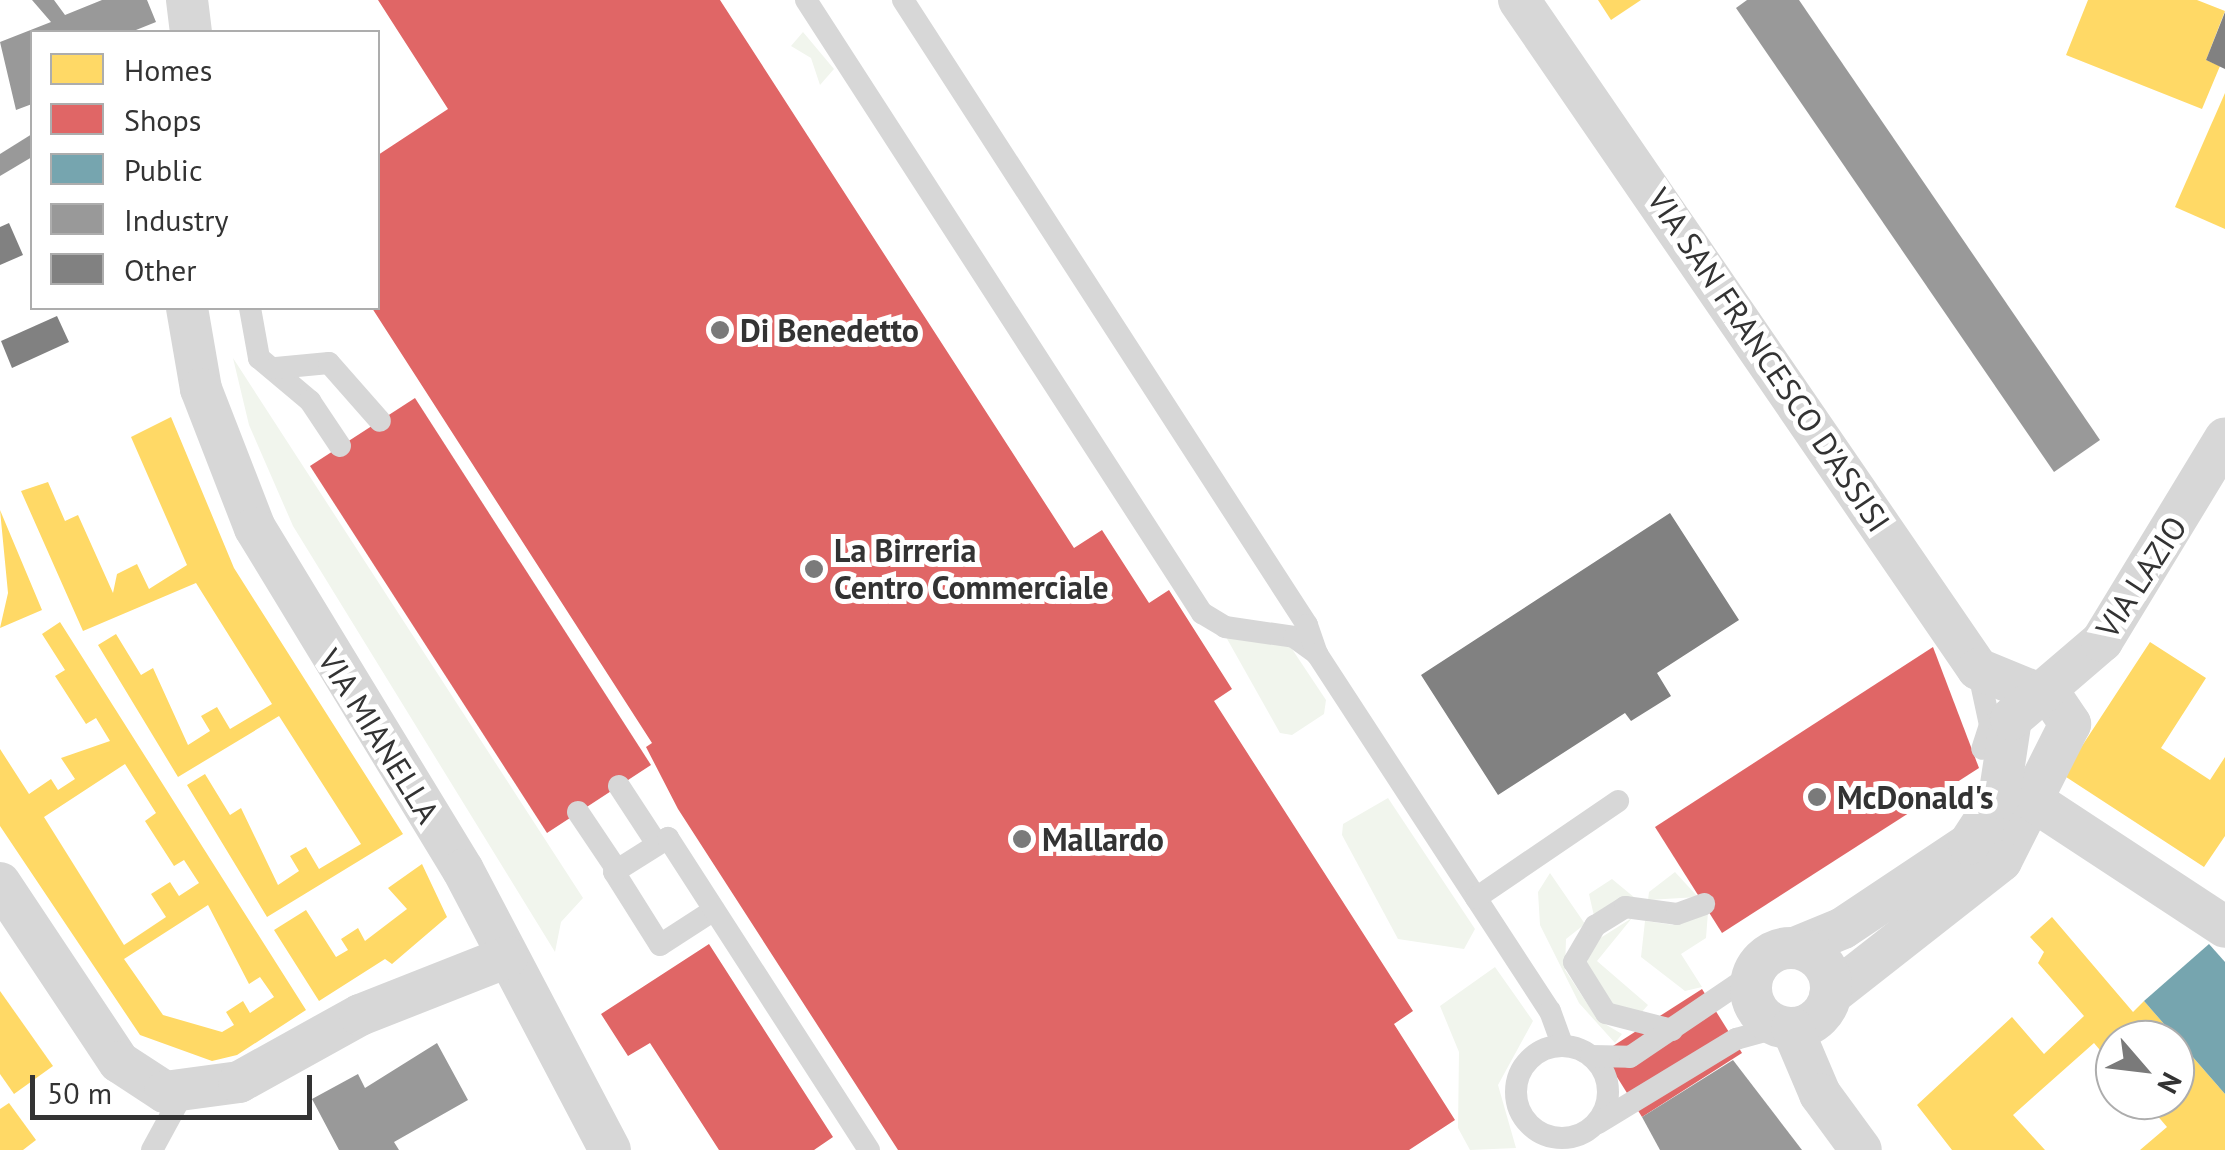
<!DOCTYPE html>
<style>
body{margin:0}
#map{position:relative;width:2225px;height:1150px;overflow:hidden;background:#fff;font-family:"PT Sans",sans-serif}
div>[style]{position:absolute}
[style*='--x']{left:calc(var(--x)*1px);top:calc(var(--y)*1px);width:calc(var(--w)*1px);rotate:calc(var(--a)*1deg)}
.green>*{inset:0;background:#f1f5ed}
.homes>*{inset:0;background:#ffd966}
.shops>*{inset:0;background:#e06666}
.public>*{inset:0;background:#76a5af}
.industry>*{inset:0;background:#999}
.building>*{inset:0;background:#818181}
.lane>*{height:22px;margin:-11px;padding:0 11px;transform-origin:11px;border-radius:11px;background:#d7d7d7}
.lane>.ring{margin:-11px;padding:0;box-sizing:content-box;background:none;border:22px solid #d7d7d7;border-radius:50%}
.street>*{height:42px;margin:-21px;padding:0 21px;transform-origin:21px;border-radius:21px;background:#d7d7d7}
.street>.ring{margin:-21px;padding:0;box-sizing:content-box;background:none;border:42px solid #d7d7d7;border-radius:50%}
.dots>*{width:28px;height:28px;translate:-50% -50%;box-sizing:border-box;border:5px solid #fff;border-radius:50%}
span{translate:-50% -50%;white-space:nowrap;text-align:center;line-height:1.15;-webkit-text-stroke:10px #fff;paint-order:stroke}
.poi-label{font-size:32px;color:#333;font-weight:700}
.left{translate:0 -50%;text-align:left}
.street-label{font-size:32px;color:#333}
.legend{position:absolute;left:30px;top:30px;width:350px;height:280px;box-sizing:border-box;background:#fff;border:2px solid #adadad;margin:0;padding:12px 18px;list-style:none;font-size:30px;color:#333}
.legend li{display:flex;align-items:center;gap:20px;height:50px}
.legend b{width:50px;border:2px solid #adadad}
.north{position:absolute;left:2095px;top:1020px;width:100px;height:100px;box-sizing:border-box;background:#fff;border:2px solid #adadad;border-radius:50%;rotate:118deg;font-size:28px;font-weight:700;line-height:40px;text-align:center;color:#333}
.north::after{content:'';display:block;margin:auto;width:35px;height:45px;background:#7a7a7a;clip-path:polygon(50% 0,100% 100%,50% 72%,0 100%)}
.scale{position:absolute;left:30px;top:1075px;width:282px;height:45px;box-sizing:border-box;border:5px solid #333;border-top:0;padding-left:12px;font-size:30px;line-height:35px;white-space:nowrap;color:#333;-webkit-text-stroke:8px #fff;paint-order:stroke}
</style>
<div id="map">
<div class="green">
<i style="clip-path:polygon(803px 32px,834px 69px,820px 85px,811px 58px,791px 46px)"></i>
<i style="clip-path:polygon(233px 358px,583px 898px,561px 922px,555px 952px,293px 526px,249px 425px)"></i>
<i style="clip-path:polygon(1226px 637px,1290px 646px,1326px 700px,1324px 714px,1292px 735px,1280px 733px)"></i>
<i style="clip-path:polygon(1388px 798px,1475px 929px,1464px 949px,1398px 939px,1342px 835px,1343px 824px)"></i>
<i style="clip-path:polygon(1675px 872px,1698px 897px,1648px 900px,1649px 892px)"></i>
<i style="clip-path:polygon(1550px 873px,1585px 924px,1566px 939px,1565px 970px,1598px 1020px,1622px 1034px,1615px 1043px,1579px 1003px,1540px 925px,1538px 892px)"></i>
<i style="clip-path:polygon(1612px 879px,1635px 898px,1594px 916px,1589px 894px)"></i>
<i style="clip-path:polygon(1708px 912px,1706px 938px,1681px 954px,1702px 987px,1685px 991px,1641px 957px,1645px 921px,1674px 925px)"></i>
<i style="clip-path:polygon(1632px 918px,1597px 961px,1648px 1005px,1640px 1014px,1616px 1009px,1586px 965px,1594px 942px)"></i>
<i style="clip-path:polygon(1495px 967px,1533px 1021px,1498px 1085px,1516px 1148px,1470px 1150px,1458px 1128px,1459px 1052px,1440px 1006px)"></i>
</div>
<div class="homes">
<i style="clip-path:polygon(1598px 0,1641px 0,1611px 20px)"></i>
<i style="clip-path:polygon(2088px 0,2197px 0,2225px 11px,2206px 60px,2220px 66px,2202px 109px,2066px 55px)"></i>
<i style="clip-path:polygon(2225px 93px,2225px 229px,2175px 207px)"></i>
<i style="clip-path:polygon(171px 417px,234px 568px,403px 834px,267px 917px,187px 785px,205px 774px,230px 815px,241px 808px,278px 885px,299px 871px,290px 856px,306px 847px,319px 869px,361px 844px,279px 716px,178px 777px,98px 645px,116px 634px,141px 675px,153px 668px,188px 745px,210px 731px,201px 716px,217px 707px,230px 729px,272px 704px,196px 583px,83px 631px,21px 491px,48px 482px,65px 521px,78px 515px,113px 593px,117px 574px,137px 564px,149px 589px,187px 565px,131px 437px)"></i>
<i style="clip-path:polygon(0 510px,42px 610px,0 628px,8px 593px)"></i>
<i style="clip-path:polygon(evenodd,60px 622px,306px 1010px,237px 1055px,212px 1061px,140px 1035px,0 826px,0 749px,29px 794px,51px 779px,58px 790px,75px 779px,61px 758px,110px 741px,96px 718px,86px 724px,55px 676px,65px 670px,42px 634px,60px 622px,125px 764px,156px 813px,145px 821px,174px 866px,184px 860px,199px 883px,179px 896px,170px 882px,151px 894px,166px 917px,124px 945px,44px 817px,125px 764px,60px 622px,208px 905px,249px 984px,260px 977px,274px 997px,250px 1013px,243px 1001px,226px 1012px,234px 1025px,222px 1032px,163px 1015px,124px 959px,208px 905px)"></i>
<i style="clip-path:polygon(2150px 642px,2206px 678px,2161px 748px,2210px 780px,2225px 757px,2225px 836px,2204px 867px,2063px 775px)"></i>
<i style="clip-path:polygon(422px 864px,447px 917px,392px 964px,385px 959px,319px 1001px,274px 930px,306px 910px,336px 957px,348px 950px,341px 939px,358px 928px,365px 941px,407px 909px,388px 888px)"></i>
<i style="clip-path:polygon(2052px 917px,2133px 1012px,2144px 1001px,2225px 1094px,2225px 1150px,2140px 1150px,2167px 1127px,2144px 1100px,2175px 1100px,2175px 1040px,2115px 1040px,2115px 1068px,2094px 1043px,2013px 1115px,2045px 1150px,1952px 1150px,1917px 1105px,2012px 1017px,2044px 1054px,2084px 1016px,2038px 963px,2044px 952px,2030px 937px)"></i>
<i style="clip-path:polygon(0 991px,53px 1066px,14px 1094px,0 1074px)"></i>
<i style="clip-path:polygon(9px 1103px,36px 1140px,23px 1150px,0 1150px,0 1109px)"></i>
</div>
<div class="shops">
<i style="clip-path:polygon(378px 0,720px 0,1074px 548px,1102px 530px,1149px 603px,1169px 590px,1232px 689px,1214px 701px,1413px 1011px,1394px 1024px,1455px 1120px,1409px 1150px,898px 1150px,678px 809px,646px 747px,652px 743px,372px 308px,378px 155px,448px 109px)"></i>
<i style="clip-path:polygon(415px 398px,651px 765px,547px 833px,310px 466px)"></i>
<i style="clip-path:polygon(1933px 647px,1979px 768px,1722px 933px,1655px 827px)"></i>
<i style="clip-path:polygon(709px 944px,833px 1137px,814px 1150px,719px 1150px,650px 1043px,628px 1056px,601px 1014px)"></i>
<i style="clip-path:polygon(1702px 989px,1742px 1053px,1642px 1117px,1602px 1053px)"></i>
</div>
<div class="public">
<i style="clip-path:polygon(2209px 944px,2225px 962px,2225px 1094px,2144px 1001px)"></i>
</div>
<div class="industry">
<i style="clip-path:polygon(32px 0,54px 0,65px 15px,102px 0,147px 0,156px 22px,131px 32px,32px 32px,32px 104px,16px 110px,0 42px,51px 22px)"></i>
<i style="clip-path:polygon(1747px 0,1799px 0,2100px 440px,2054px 472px,1736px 8px)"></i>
<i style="clip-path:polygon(32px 134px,32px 157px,0 176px,0 154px)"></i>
<i style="clip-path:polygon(437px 1043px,468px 1100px,394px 1142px,399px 1150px,339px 1150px,312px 1099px,358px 1074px,365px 1088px)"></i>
<i style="clip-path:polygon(1733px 1060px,1802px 1150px,1660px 1150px,1642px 1117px)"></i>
</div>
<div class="building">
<i style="clip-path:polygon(2225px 12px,2225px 69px,2206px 60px)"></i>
<i style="clip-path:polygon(9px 223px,23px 255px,0 265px,0 227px)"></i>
<i style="clip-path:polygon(57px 316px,69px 342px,12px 368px,1px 341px)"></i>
<i style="clip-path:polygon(1670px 513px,1739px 620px,1657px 673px,1671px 696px,1631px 721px,1625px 713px,1498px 795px,1421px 675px)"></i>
</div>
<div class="lane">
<i style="--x:806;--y:0;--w:730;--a:57.14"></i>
<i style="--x:1202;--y:613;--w:27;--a:31"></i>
<i style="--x:1225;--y:627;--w:70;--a:8.2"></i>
<i style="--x:1294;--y:637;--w:29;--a:36"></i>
<i style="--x:903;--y:0;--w:744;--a:57.12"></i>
<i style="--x:1307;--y:625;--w:31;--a:71"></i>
<i style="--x:1317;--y:654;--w:426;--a:56.9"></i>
<i style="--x:1550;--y:1011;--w:37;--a:70"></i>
<i style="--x:250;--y:308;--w:51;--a:79.8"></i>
<i style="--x:259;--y:358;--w:67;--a:40.1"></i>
<i style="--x:310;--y:401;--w:54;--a:56.3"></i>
<i style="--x:276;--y:368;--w:53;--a:-5.4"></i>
<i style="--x:329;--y:363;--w:77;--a:48.7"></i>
<i style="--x:1978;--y:669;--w:57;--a:77.9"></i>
<i style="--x:1990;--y:725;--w:25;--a:108"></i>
<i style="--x:619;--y:786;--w:69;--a:56.8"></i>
<i style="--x:578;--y:812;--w:70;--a:56.1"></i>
<i style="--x:1476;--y:898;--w:172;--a:-34.3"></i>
<i style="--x:714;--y:910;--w:64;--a:147.1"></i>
<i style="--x:660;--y:945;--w:86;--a:-122.2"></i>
<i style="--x:614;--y:872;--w:64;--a:-32.2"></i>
<i style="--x:668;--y:838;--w:371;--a:57.2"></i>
<i style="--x:1672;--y:1030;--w:68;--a:-165.6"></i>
<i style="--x:1606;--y:1013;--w:60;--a:-122.1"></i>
<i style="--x:1574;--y:962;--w:42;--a:-59.7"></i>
<i style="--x:1595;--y:926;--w:36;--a:-32"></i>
<i style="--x:1625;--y:907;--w:52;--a:7.7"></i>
<i style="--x:1677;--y:914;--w:29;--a:-20"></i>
<i class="ring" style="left:1516px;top:1046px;width:70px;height:70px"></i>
<i style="--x:1591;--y:1056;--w:39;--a:1"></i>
<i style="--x:1630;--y:1057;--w:150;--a:-34.1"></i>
<i style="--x:1598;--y:1123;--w:162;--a:-31.3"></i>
<i style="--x:1736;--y:1039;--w:45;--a:-15.6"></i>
<i style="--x:152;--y:1150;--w:65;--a:-61.5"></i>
</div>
<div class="street">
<i style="--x:187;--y:0;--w:32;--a:83"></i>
<i style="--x:1519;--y:0;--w:811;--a:55.55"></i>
<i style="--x:1978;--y:669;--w:82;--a:22.2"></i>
<i style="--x:2054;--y:700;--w:29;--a:56"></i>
<i style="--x:2070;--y:724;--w:153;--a:116.7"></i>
<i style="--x:2001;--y:861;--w:217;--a:141.9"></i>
<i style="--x:187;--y:308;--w:82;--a:80.2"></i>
<i style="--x:201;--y:389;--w:149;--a:68.8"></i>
<i style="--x:255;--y:528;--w:400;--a:58.7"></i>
<i style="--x:463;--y:870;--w:316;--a:62.3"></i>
<i style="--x:2035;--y:802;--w:227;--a:33.3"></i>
<i style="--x:0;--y:883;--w:215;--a:56.4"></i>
<i style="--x:119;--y:1062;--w:55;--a:33.1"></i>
<i style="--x:165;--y:1092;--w:75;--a:-7.7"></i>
<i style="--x:239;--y:1082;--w:138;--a:-29"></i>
<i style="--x:360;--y:1015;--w:158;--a:-21.5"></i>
<i style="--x:1795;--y:948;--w:52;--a:-22.6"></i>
<i style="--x:1843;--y:928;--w:151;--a:-33.7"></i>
<i style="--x:1969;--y:844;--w:55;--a:-56.9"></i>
<i style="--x:1999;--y:798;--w:80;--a:-81.4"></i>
<i style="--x:2011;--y:719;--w:120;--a:-40.6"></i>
<i style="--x:2102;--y:641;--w:237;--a:-58.7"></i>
<i class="ring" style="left:1751px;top:948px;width:38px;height:38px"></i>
<i style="--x:1792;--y:1028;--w:72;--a:67"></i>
<i style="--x:1820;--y:1094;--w:69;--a:53.8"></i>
</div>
<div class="dots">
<i style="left:720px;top:330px;background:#7a7a7a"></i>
<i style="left:814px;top:569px;background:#7a7a7a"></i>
<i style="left:1817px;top:797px;background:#7a7a7a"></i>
<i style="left:1022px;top:839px;background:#7a7a7a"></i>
</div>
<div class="poi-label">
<span class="left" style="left:740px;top:330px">Di Benedetto</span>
<span class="left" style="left:834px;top:569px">La Birreria<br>Centro Commerciale</span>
<span class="left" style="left:1837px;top:797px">McDonald's</span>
<span class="left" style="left:1042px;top:839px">Mallardo</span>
</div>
<div class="street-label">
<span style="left:1769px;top:360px;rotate:56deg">VIA SAN FRANCESCO D'ASSISI</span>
<span style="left:2141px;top:577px;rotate:-57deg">VIA LAZIO</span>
<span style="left:379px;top:736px;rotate:58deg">VIA MIANELLA</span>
</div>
<ul class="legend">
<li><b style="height:28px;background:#ffd966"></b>Homes</li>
<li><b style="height:28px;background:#e06666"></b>Shops</li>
<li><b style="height:28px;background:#76a5af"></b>Public</li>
<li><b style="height:28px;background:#999"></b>Industry</li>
<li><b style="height:28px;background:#818181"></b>Other</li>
</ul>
<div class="north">N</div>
<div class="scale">50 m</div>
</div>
